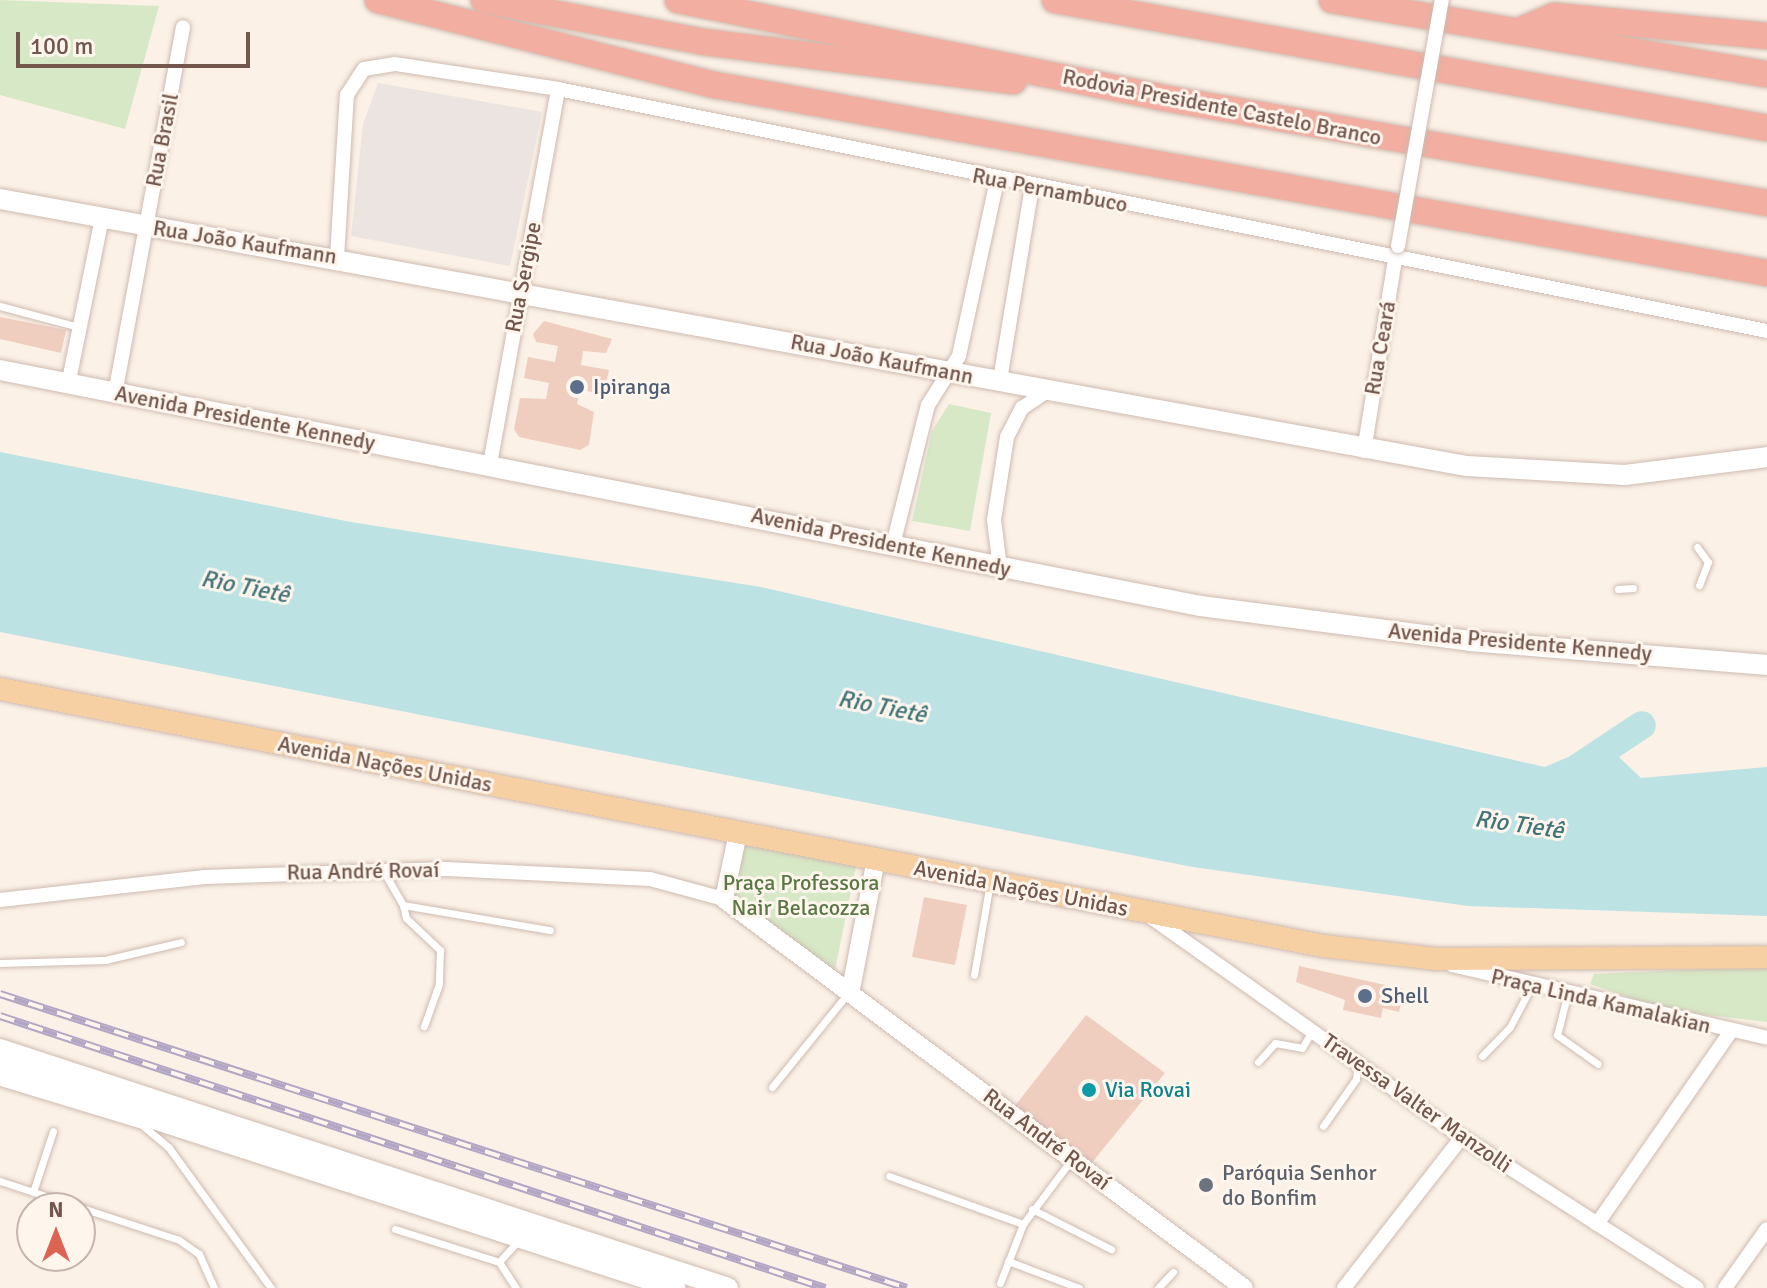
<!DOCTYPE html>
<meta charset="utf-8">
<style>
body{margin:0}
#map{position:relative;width:1767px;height:1288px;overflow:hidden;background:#fbf1e6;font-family:Signika,sans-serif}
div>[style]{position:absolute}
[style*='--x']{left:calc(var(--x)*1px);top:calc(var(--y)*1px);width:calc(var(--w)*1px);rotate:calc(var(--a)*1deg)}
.industrial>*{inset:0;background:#ebe4e0}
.green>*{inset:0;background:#d7e8c6}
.water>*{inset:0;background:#bce2e4}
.river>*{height:28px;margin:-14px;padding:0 14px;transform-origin:14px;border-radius:14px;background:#bce2e4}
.building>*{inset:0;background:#efcec0}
.roads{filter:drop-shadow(0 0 2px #cebab0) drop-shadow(0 0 2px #cebab0)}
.service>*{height:7px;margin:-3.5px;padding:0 3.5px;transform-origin:3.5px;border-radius:3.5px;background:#fff}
.minor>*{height:14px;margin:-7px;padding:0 7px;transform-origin:7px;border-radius:7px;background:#fff}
.tertiary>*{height:18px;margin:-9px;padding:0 9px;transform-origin:9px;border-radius:9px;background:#fff}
.secondary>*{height:20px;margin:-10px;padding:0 10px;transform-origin:10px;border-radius:10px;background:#fff}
.primary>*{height:22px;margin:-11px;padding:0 11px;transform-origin:11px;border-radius:11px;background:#f6cfa3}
.motorway>*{height:26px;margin:-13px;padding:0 13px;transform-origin:13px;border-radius:13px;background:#f1aea1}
.rail>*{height:8px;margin-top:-4px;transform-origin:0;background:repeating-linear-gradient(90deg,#fef5ed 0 15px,#b3a5c4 0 30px);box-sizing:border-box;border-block:2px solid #b3a5c4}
.bridges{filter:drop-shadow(0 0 2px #cebab0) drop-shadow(0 0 2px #cebab0)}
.minor-bridge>*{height:14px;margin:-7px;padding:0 7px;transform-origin:7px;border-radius:7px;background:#fff}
.dots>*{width:22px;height:22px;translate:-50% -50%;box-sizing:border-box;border:4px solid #fef5ed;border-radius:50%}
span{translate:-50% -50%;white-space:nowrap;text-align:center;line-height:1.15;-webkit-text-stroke:6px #fef5ed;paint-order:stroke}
.street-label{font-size:22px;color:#73564c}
.service-label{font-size:22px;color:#4e5e75}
.left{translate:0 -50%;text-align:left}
.park-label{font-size:22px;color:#597845}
.culture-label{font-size:22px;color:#0d838f}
.worship-label{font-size:22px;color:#5b616d}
.water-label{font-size:24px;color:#417477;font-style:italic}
.north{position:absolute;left:16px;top:1192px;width:80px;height:80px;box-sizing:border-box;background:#fef5ed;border:2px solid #c6b5ad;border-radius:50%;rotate:0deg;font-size:22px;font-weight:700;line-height:32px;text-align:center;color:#73564c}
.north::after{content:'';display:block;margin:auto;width:28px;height:36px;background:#dd6453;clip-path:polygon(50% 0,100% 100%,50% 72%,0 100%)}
.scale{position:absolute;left:16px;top:32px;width:234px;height:36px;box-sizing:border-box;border:4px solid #73564c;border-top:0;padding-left:10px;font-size:24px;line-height:28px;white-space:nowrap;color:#73564c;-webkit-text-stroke:6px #fef5ed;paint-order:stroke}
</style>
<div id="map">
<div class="industrial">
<i style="clip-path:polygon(378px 83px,542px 112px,510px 266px,351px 236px,363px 124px)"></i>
</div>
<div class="green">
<i style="clip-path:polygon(0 0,159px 6px,125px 129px,0 95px)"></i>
<i style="clip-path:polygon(949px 404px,991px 413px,970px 531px,912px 521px,932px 431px)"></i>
<i style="clip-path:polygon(738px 833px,858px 856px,834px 975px,724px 899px)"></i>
<i style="clip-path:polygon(1767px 966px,1767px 1022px,1666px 1010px,1590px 984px,1594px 974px)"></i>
</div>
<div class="water">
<i style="clip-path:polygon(0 452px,351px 522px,761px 587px,1545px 767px,1603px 742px,1641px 778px,1767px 767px,1767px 916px,1468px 906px,1193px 867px,0 632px)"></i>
</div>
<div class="river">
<i style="--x:1576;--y:769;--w:79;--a:-33.7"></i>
</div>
<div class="building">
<i style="clip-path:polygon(0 317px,66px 330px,61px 353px,0 339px)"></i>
<i style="clip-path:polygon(544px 321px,612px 339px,606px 353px,583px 351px,581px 365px,609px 370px,604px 394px,580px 390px,577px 404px,594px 412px,589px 445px,580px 450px,519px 437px,514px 429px,520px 398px,546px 399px,549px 383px,524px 378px,528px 357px,555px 362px,558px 346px,536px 342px,533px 334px)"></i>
<i style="clip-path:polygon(924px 897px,967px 905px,955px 965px,912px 957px)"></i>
<i style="clip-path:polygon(1299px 966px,1404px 989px,1399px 1012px,1383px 1008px,1381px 1018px,1343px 1010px,1345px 1000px,1296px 982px)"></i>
<i style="clip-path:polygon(1086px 1015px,1165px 1073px,1090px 1165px,1014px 1107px)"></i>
</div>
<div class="roads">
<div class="service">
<i style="--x:0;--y:306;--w:82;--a:14.9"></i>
<i style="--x:1697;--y:547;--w:19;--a:54"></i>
<i style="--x:1708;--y:562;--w:25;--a:111"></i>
<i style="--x:1618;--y:589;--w:15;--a:-4"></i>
<i style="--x:384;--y:872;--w:38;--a:60"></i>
<i style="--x:403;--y:905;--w:149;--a:9.7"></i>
<i style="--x:403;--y:905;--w:13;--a:77"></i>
<i style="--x:406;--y:918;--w:47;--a:43.3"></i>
<i style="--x:440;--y:950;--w:34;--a:92"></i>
<i style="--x:439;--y:984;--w:45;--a:109.7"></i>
<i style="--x:0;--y:963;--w:105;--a:-1.6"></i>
<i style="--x:105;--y:960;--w:78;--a:-13.3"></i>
<i style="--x:974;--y:975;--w:94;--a:-80.2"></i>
<i style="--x:1568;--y:992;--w:44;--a:104.3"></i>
<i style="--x:1557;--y:1035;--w:50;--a:35.3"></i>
<i style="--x:1482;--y:1056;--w:40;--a:-46"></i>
<i style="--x:1510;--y:1027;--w:47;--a:-62.4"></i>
<i style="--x:1258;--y:1062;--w:25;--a:-48"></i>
<i style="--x:1275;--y:1043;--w:27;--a:10"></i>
<i style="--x:1302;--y:1048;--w:20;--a:-60"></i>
<i style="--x:0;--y:1082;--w:148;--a:16.8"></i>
<i style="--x:142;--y:1125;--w:35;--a:40"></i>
<i style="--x:169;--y:1148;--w:173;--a:53.9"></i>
<i style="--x:772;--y:1087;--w:122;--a:-51"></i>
<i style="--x:1323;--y:1126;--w:57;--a:-54.9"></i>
<i style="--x:1356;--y:1079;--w:16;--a:-83"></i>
<i style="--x:889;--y:1176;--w:142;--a:19.7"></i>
<i style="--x:0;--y:1181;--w:188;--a:18.2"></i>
<i style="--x:179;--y:1240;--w:24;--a:35"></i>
<i style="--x:199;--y:1254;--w:37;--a:66"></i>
<i style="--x:33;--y:1192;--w:64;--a:-71.8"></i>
<i style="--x:1032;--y:1209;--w:89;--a:26.9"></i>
<i style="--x:395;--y:1229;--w:109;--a:17.6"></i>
<i style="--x:499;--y:1262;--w:30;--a:-48"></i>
<i style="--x:1008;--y:1261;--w:76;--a:20.8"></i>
<i style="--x:499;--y:1262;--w:31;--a:57"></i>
<i style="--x:1000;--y:1283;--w:63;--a:-68.7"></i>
<i style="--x:1023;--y:1224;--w:80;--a:-53.1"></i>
<i style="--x:1158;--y:1288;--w:22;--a:-47"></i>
</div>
<div class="minor">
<i style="--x:337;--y:257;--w:162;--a:-86.5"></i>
<i style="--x:347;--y:95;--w:31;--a:-57"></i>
<i style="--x:364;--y:69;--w:31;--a:-9"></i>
<i style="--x:395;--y:64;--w:165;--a:8.7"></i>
<i style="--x:558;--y:89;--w:1233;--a:11.32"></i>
<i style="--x:1000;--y:380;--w:197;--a:-80.6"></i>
<i style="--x:68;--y:385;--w:170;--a:-78.5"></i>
<i style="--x:115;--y:394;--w:373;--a:-79.5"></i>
<i style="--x:1364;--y:451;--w:200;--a:-80.8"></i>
<i style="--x:490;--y:464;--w:381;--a:-79.7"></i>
<i style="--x:893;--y:545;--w:144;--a:-76"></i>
<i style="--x:928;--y:405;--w:58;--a:-57.7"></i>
<i style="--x:959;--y:356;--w:180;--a:-77.8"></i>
<i style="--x:1000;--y:568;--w:48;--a:-97.1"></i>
<i style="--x:994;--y:520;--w:84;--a:-81.1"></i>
<i style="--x:1007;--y:437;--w:33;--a:-63"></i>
<i style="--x:1022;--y:408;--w:34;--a:-34"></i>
<i style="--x:0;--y:900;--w:206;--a:-6.4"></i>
<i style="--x:205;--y:877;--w:241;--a:-1.9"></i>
<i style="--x:446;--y:869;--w:204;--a:2.8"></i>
<i style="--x:650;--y:879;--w:77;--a:15.1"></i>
<i style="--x:1148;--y:915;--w:385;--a:35.3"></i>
<i style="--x:1462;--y:1137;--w:279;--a:32.7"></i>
<i style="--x:1452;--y:965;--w:323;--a:13"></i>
<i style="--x:1597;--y:1224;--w:235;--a:-55.2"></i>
<i style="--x:1344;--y:1288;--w:192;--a:-52"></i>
<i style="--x:1725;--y:1288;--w:72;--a:-54.6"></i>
</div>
<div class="tertiary">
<i style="--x:738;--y:833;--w:67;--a:102"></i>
<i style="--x:724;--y:899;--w:649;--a:36.8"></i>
<i style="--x:851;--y:989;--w:132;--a:-79.1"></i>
</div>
<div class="secondary">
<i style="--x:0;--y:199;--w:1491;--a:10.32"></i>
<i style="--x:1467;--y:466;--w:158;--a:3.3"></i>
<i style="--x:1625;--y:475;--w:143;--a:-7.2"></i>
<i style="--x:0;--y:370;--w:1224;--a:11.12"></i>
<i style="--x:1201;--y:606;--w:271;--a:7.4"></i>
<i style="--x:1470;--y:641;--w:298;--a:4.6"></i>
<i style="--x:0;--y:1049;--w:766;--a:18.17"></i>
<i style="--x:0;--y:1069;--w:710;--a:17.98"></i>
</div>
<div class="primary">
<i style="--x:0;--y:689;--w:1349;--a:10.99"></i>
<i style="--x:1324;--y:946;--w:113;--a:6.6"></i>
<i style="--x:1436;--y:959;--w:331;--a:-0.3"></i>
</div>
<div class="motorway">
<i style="--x:378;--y:0;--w:348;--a:14.2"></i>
<i style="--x:715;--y:85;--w:1069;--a:10.13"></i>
<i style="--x:484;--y:0;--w:224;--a:10.8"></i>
<i style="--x:704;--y:42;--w:312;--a:7.2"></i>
<i style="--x:678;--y:0;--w:490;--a:11.4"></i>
<i style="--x:1158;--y:97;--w:618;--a:9.87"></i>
<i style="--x:1055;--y:0;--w:723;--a:10.19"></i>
<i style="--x:1332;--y:0;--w:441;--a:9.7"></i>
<i style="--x:1519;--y:31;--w:39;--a:-23"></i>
<i style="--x:1555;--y:16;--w:213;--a:5.4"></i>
</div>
</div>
<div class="rail">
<i style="--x:0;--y:994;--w:953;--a:17.96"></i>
<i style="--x:0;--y:1016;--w:869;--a:18.25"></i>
</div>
<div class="bridges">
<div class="minor-bridge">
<i style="--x:1398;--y:246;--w:250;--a:-79.9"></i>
</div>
</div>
<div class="dots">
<i style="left:577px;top:387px;background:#5c6f8a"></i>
<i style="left:1365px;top:996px;background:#5c6f8a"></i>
<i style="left:1089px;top:1090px;background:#0f9aa8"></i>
<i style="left:1206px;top:1185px;background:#6b7280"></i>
</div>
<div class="street-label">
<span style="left:1222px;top:107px;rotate:11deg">Rodovia Presidente Castelo Branco</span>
<span style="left:162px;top:140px;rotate:-79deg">Rua Brasil</span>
<span style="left:1050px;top:190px;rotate:11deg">Rua Pernambuco</span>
<span style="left:245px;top:242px;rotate:9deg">Rua João Kaufmann</span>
<span style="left:523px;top:277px;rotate:-79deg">Rua Sergipe</span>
<span style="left:1380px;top:348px;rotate:-80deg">Rua Ceará</span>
<span style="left:882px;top:359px;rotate:11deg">Rua João Kaufmann</span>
<span style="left:245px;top:418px;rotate:11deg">Avenida Presidente Kennedy</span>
<span style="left:881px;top:542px;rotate:12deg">Avenida Presidente Kennedy</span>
<span style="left:1520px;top:642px;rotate:5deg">Avenida Presidente Kennedy</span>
<span style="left:385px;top:764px;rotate:11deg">Avenida Nações Unidas</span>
<span style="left:363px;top:871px;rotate:-1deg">Rua André Rovaí</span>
<span style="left:1021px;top:888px;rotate:11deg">Avenida Nações Unidas</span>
<span style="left:1601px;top:1001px;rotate:13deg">Praça Linda Kamalakian</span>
<span style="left:1417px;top:1103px;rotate:35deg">Travessa Valter Manzolli</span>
<span style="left:1047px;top:1139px;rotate:37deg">Rua André Rovaí</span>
</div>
<div class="service-label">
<span class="left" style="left:593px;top:387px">Ipiranga</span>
<span class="left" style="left:1381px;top:996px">Shell</span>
</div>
<div class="park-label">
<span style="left:801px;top:895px">Praça Professora<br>Nair Belacozza</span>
</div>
<div class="culture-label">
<span class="left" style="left:1105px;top:1090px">Via Rovai</span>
</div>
<div class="worship-label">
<span class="left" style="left:1222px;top:1185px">Paróquia Senhor<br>do Bonfim</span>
</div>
<div class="water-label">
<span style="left:245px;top:587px;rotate:11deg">Rio Tietê</span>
<span style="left:882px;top:707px;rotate:11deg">Rio Tietê</span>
<span style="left:1519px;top:825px;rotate:8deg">Rio Tietê</span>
</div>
<div class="north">N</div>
<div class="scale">100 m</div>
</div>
